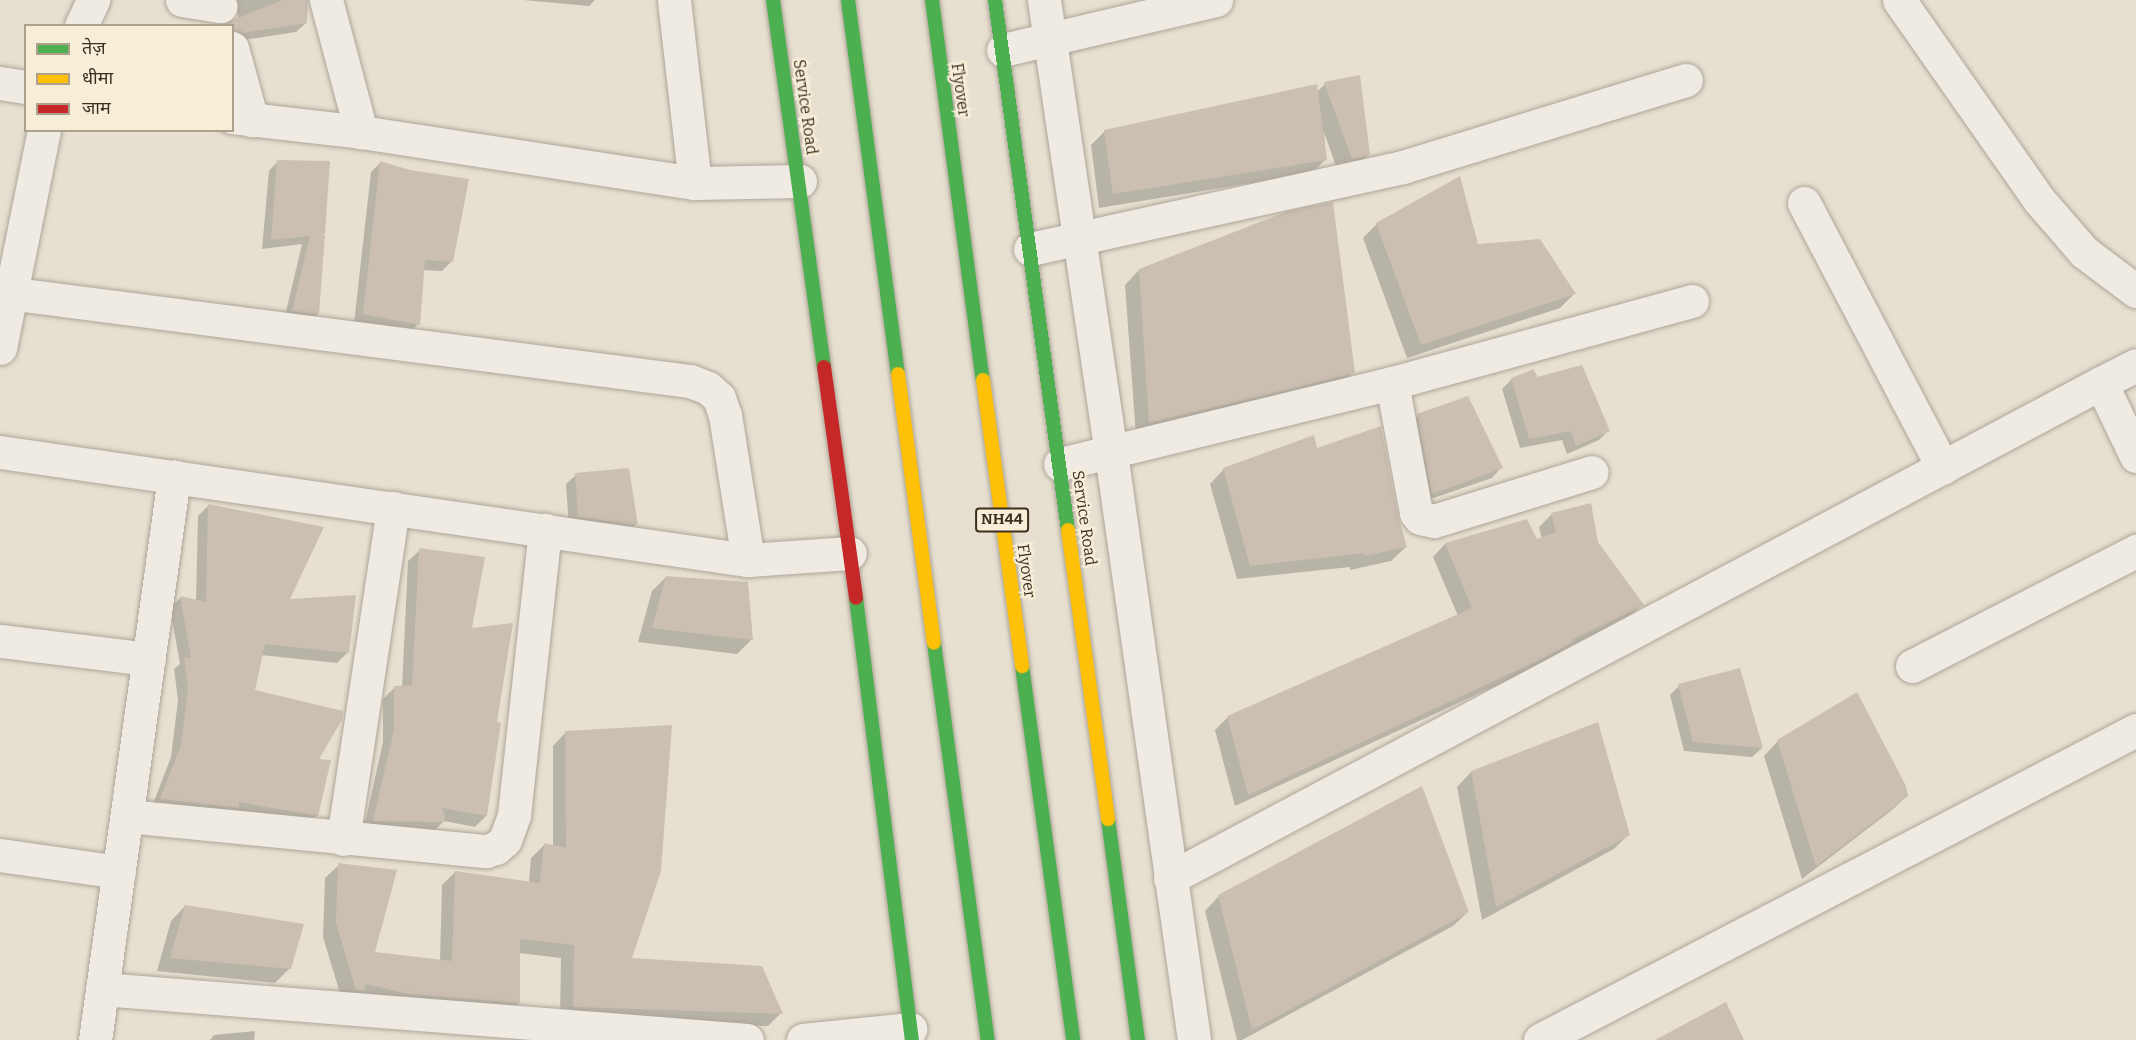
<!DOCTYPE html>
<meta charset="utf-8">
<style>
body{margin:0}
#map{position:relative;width:2136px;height:1040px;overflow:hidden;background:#e7e0d1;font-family:Bitter,"Noto Sans Devanagari",serif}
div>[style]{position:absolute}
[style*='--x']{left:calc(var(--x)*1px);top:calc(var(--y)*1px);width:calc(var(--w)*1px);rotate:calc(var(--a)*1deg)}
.shadow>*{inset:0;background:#0003}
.building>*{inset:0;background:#cbbfb2}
.roads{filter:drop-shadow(0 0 2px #ada599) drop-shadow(0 0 2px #ada599)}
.street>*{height:33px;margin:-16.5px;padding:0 16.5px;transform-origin:16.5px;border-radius:16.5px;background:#efebe3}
.fast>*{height:14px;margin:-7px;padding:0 7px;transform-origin:7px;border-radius:7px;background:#4caf50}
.slow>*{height:14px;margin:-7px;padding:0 7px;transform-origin:7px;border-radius:7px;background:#ffc107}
.jam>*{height:14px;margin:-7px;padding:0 7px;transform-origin:7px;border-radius:7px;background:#c62828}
span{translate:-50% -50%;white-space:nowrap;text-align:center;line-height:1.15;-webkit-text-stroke:4.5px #f7eed8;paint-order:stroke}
.shield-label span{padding:2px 4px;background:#f7eed8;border:2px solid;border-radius:4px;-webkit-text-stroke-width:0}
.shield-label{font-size:15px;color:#3d2e20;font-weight:700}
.street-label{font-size:16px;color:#3d2e20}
.legend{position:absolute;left:24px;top:24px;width:210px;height:108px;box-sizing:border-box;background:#f7eed8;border:2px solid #ada18e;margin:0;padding:8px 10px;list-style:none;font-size:18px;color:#3d2e20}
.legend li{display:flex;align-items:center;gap:12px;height:30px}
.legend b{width:30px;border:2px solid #ada18e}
</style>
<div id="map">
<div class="shadow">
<i style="clip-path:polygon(233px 0,307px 0,306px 23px,296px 32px,237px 41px,238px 12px)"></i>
<i style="clip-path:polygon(523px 0,595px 0,589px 6px)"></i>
<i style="clip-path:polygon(1325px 84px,1369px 154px,1354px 169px,1338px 172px,1324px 132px,1326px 159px,1312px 173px,1099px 208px,1091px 145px,1105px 131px,1317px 92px)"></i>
<i style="clip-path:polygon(278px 161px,323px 233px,320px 236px,318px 314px,309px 323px,284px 320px,302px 244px,262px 249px,269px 171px)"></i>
<i style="clip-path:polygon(380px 163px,452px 261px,442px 271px,422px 270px,418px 324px,409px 334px,354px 323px,371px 172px)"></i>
<i style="clip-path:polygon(1377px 224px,1477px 245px,1574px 294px,1560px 308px,1407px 358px,1363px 238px)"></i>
<i style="clip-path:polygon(1139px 270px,1354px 372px,1339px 386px,1136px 436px,1125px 285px)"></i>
<i style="clip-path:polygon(1512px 379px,1536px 379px,1608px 431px,1599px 440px,1567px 454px,1562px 440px,1520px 448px,1502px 389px)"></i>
<i style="clip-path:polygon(1418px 415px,1501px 468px,1492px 478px,1422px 502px,1408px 425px)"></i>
<i style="clip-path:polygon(1224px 469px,1396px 517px,1406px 547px,1391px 561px,1350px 570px,1350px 567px,1237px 579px,1210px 484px)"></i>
<i style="clip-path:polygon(576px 475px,636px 524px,627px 533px,569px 526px,566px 484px)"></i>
<i style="clip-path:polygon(209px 505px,288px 601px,348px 652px,337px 663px,261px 655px,253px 691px,316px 760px,317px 815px,306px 826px,151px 809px,171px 757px,178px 700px,174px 669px,180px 664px,170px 608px,180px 598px,196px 601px,198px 516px)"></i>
<i style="clip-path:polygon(1552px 514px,1597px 543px,1642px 605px,1629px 617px,1565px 649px,1532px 669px,1235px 806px,1215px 730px,1228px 717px,1458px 616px,1433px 557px,1445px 544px,1526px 521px,1536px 541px,1542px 539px,1539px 527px)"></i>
<i style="clip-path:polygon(420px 550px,470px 630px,495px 723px,499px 724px,486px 816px,475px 827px,444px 821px,433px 832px,363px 832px,383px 742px,383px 699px,394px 688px,402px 687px,408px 561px)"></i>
<i style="clip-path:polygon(666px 577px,746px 584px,751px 640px,737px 654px,638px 642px,652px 591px)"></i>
<i style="clip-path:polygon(1679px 686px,1762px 748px,1752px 757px,1684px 751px,1670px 695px)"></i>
<i style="clip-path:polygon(566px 732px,630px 959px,781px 1013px,768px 1026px,560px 1020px,561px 958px,519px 953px,519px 1003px,506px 1016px,343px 1003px,323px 937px,325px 878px,339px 865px,373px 954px,440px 961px,442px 885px,455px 872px,529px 883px,531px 858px,544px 845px,553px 847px,553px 746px)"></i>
<i style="clip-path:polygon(1778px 741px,1907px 796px,1892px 810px,1802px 879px,1764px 756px)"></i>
<i style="clip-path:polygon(1471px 772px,1628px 835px,1614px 849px,1482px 920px,1457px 787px)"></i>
<i style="clip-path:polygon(1219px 896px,1468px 912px,1453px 926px,1242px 1040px,1237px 1040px,1205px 911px)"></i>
<i style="clip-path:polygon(185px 906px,290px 968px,275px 983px,157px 971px,171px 921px)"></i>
<i style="clip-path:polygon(255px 1031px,254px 1040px,210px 1040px,214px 1035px)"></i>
</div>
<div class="building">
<i style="clip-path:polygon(283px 0,308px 0,307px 23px,242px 33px,232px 30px,232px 26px,218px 26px)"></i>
<i style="clip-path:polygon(1360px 75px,1370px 155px,1352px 159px,1324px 82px)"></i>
<i style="clip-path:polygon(1317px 84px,1327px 160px,1113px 194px,1104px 130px)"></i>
<i style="clip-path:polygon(277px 160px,330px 161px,325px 234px,319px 235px,325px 235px,319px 314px,292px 311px,310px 236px,271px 240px)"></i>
<i style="clip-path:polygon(380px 161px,410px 170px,469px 179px,453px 262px,425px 260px,420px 325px,363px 314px)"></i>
<i style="clip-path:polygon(1460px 176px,1478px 244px,1540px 239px,1576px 294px,1421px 345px,1376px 223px)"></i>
<i style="clip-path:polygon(1333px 202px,1355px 373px,1149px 423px,1139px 269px,1288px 211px)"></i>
<i style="clip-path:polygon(1582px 365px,1610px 431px,1576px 446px,1571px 431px,1529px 439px,1511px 378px,1534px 369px,1537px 377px)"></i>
<i style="clip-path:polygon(1468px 396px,1503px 468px,1432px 494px,1417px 414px)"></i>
<i style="clip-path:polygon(1381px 426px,1398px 516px,1407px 547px,1364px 556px,1364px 553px,1250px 566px,1223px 468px,1314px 435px,1317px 448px)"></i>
<i style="clip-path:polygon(629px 468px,638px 525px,578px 517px,575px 473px)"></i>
<i style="clip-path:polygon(1591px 503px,1598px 542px,1644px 605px,1572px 640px,1573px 642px,1546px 657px,1248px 795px,1227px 716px,1472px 608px,1445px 543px,1527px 519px,1537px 539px,1556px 532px,1551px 513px)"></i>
<i style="clip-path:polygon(208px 504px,324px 527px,290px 599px,356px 595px,349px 653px,265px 644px,255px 690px,343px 711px,342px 720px,319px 759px,331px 760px,318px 816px,239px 802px,239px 808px,160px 799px,181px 745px,188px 688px,184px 657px,191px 658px,180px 596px,206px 602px)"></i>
<i style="clip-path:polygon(419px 548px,485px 557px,472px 628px,513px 623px,497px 722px,501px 723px,487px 816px,442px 808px,446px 822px,373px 821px,394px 730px,394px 686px,412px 685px)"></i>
<i style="clip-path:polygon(666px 576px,748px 582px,753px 640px,652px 628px)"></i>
<i style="clip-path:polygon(1740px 668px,1763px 748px,1693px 742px,1678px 684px)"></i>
<i style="clip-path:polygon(1857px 692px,1906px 786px,1908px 796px,1816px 866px,1777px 740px)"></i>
<i style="clip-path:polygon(1598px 722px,1630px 835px,1496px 907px,1471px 771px)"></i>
<i style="clip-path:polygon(672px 725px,661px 871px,632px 958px,762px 966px,783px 1014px,573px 1007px,574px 945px,520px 939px,520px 1003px,408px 994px,366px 984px,364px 991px,356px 990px,336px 923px,338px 863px,397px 870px,375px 952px,452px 961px,455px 871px,540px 883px,544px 843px,566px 848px,565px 731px)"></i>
<i style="clip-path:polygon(1422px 786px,1469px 912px,1252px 1030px,1218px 895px)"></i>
<i style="clip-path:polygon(185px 905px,304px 924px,291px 969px,170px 958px)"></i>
<i style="clip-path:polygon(1726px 1002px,1744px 1040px,1655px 1040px)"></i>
</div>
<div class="roads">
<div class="street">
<i style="--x:182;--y:0;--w:39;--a:9"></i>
<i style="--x:326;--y:0;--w:137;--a:75.1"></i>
<i style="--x:674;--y:0;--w:184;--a:83.5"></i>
<i style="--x:1044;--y:0;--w:458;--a:81.6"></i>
<i style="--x:1111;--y:453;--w:593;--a:81.95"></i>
<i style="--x:1899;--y:0;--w:244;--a:55"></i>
<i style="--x:2039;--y:200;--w:69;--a:49.1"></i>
<i style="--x:2084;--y:252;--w:65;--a:36.9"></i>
<i style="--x:81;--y:26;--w:29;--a:-65"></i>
<i style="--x:232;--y:48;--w:75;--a:74.5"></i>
<i style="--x:1003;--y:50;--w:219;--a:-13.2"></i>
<i style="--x:0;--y:83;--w:26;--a:9"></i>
<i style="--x:232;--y:117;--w:130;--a:6.6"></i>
<i style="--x:361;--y:132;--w:338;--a:8.7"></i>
<i style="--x:695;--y:183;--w:105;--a:-1.1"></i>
<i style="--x:1804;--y:203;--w:299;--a:62.3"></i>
<i style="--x:1030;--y:249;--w:382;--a:-12.4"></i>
<i style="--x:1403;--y:167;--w:296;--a:-17.1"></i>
<i style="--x:0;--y:292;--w:696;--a:7.35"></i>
<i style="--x:690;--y:381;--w:19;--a:21"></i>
<i style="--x:708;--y:388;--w:15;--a:42"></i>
<i style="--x:719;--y:398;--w:18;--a:71"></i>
<i style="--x:725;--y:415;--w:147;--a:81"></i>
<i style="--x:0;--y:348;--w:222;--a:-78.6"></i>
<i style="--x:1392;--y:383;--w:132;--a:79.5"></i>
<i style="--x:1416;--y:513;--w:6;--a:51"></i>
<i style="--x:1420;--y:518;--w:14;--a:12"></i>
<i style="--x:1434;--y:521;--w:165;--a:-17.2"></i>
<i style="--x:2101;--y:383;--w:39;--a:-27"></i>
<i style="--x:0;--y:452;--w:756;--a:8.22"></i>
<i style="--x:748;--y:560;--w:102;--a:-3.9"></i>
<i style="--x:1060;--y:464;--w:342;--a:-13.7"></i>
<i style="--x:1392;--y:383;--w:311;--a:-15.3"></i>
<i style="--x:0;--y:641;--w:150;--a:6.9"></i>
<i style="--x:1912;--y:666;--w:252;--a:-27.2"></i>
<i style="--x:127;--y:816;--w:361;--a:5.6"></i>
<i style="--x:486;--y:851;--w:10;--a:-17"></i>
<i style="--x:496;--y:848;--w:12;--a:-42"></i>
<i style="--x:505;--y:840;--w:27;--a:-70"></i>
<i style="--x:514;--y:815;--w:287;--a:-83.8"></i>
<i style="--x:343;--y:839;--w:335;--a:-81.4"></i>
<i style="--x:0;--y:855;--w:120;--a:8.1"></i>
<i style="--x:1170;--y:878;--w:1054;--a:-28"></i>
<i style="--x:2101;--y:383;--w:81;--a:64.4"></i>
<i style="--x:102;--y:989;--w:647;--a:4.52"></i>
<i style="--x:95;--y:1040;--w:569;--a:-82.01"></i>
<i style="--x:803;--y:1040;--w:108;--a:-5.9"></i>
<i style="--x:1540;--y:1040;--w:672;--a:-27.48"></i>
</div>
<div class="fast">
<i style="--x:773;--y:0;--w:371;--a:82.1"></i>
<i style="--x:848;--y:0;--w:377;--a:82.4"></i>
<i style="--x:932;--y:0;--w:383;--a:82.4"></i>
<i style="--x:995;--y:0;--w:535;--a:82.16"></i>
<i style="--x:856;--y:598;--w:446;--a:82.8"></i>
<i style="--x:934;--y:643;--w:401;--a:82.3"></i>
<i style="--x:1022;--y:666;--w:377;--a:82.2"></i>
<i style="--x:1108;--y:819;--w:223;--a:82.3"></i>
</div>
<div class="slow">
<i style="--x:898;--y:374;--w:271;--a:82.4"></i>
<i style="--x:983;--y:380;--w:289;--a:82.2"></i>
<i style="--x:1068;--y:530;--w:292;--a:82.1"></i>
</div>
<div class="jam">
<i style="--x:824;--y:367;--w:233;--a:82.1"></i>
</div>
</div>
<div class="shield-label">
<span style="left:1002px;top:520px">NH44</span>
</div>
<div class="street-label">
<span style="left:960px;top:90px;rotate:82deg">Flyover</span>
<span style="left:805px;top:107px;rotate:82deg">Service Road</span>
<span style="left:1084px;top:518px;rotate:82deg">Service Road</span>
<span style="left:1026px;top:571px;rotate:82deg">Flyover</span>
</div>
<ul class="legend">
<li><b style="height:8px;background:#4caf50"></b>तेज़</li>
<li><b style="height:8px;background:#ffc107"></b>धीमा</li>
<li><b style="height:8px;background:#c62828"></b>जाम</li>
</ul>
</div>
